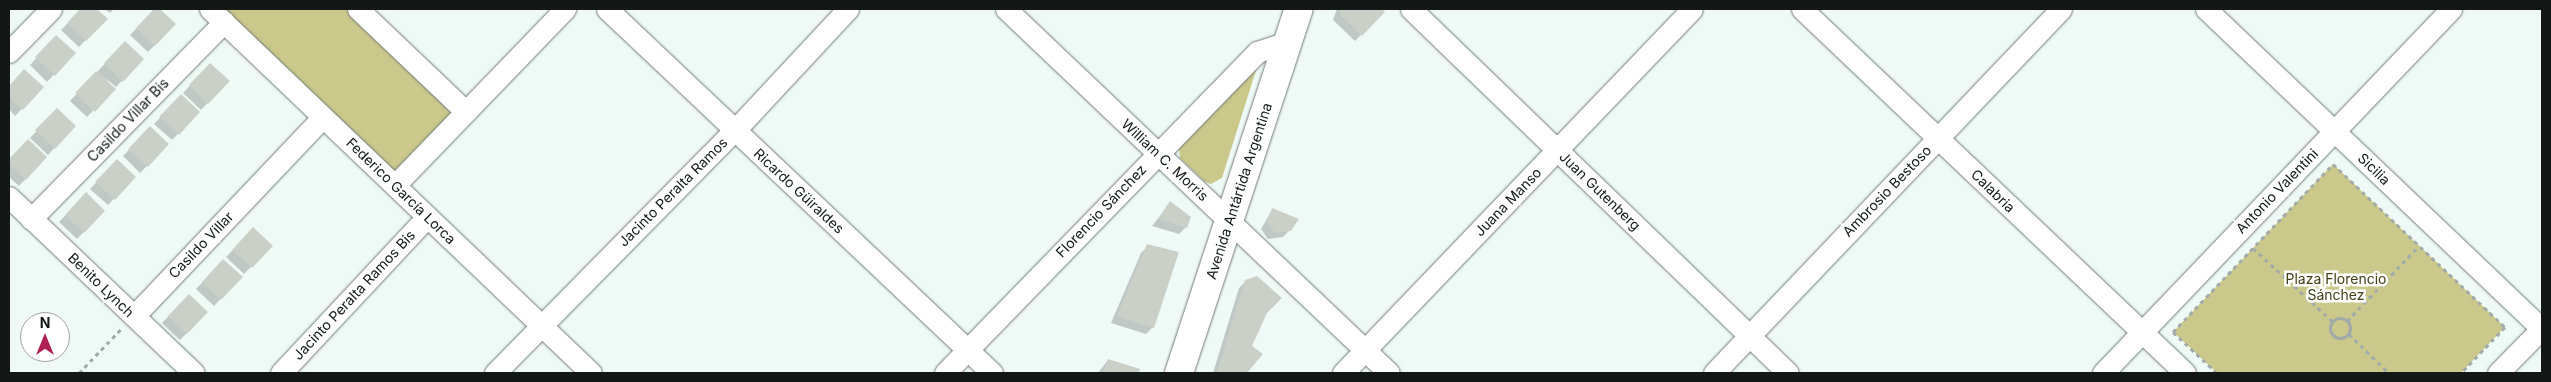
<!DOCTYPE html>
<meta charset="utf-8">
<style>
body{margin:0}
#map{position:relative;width:2551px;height:382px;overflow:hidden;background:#effaf6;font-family:Inter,sans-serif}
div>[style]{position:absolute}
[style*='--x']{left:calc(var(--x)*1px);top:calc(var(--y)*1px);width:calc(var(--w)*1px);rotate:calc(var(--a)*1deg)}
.green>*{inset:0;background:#cbc88c}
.shadow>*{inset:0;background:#0003}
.building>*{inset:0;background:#cad0c8}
.path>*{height:3px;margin-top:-1.5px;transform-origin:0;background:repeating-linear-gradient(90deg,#a2aba8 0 4px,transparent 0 8px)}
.path>.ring{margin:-1.5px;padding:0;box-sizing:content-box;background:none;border:3px solid #a2aba8;border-radius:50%}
.roads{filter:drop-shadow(0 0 1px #707a76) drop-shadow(0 0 1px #707a76)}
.street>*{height:21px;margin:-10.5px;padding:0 10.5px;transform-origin:10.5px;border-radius:10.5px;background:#fff}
.secondary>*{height:28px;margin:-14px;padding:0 14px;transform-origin:14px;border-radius:14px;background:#fff}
span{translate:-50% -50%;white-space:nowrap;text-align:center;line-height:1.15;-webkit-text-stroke:5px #fff;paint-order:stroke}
.street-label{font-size:14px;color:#131716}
.park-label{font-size:14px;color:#403d15}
.frame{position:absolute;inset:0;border:10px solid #131716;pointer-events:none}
.north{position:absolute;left:20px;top:312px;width:50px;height:50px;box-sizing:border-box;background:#fff;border:1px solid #a1a2a2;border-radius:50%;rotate:0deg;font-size:14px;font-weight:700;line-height:20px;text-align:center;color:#131716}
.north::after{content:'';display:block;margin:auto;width:18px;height:22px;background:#af1f54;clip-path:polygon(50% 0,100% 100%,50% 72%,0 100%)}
</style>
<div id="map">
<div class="green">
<i style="clip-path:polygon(211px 9px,358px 9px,466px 112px,395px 185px)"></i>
<i style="clip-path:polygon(1258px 64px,1222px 178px,1211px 184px,1205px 182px,1180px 158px,1179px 147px)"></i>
<i style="clip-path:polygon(2333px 164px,2505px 327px,2461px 373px,2217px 373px,2173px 332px)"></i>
</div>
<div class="shadow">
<i style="clip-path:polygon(82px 9px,95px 9px,106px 19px,79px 47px,61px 30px)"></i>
<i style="clip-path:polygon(105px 9px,114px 9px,110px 13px)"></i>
<i style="clip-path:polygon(155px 9px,175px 24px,148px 52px,130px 35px)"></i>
<i style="clip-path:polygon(1337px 9px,1381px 9px,1383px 12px,1355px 41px,1333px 20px)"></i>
<i style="clip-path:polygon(56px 37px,74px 53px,47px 82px,30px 65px)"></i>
<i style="clip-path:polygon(125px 42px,143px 59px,116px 87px,105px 78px,114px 89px,87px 117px,70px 101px)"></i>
<i style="clip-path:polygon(210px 64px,228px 81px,201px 110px,183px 93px)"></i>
<i style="clip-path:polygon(24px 71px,42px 88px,15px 116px,9px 109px,9px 87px)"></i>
<i style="clip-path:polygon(181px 96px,199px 112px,172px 140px,154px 124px)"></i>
<i style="clip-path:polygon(57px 110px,74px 126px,48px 155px,30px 138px)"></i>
<i style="clip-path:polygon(150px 128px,167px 145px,140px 173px,123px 156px)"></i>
<i style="clip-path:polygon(28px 141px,46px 157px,19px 186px,9px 177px,9px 161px)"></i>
<i style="clip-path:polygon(117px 161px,134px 177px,108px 205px,90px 189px)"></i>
<i style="clip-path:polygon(86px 194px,104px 211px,77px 239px,59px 222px)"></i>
<i style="clip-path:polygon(1170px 203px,1186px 227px,1179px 234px,1152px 226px)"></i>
<i style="clip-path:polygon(1272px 210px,1290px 230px,1283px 237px,1268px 239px,1261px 229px)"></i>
<i style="clip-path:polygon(253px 229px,271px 246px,244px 274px,226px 257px)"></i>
<i style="clip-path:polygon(1148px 246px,1153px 327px,1146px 334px,1111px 323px,1141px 253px)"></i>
<i style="clip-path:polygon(223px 261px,241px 277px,214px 306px,196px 289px)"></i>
<i style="clip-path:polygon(1246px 281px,1266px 312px,1251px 346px,1261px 354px,1246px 373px,1213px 373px,1239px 288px)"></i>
<i style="clip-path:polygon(189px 295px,207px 312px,180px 340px,162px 323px)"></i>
<i style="clip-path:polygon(1108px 360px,1139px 370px,1138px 373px,1098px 373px)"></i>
</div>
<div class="building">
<i style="clip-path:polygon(80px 9px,97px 9px,108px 19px,86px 41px,67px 23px)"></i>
<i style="clip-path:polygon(154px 9px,160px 9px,176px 24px,155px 46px,136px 28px)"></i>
<i style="clip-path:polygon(1341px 9px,1382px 9px,1385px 12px,1362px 36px,1339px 13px)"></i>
<i style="clip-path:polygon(56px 35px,76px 53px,55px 76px,35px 57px)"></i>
<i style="clip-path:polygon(125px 41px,144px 59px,123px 82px,104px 63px)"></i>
<i style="clip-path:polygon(210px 63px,230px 81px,208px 104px,189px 85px)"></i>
<i style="clip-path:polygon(24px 69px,44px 87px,23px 110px,9px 97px,9px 86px)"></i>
<i style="clip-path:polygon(96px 71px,116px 89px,95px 112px,75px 93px)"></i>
<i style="clip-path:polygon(181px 94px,200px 112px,179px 135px,159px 117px)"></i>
<i style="clip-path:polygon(57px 108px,76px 126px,55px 149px,35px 130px)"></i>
<i style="clip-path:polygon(150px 126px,169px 144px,148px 167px,128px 149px)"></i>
<i style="clip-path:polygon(28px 139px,47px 157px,26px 180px,9px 164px,9px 159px)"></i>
<i style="clip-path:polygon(117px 159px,136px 177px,115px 200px,95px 182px)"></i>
<i style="clip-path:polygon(86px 192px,105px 211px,84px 233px,65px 215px)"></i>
<i style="clip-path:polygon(1170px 201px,1191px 217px,1187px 228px,1158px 219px)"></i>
<i style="clip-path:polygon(1272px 208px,1299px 219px,1291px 231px,1275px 233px,1267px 222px)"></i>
<i style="clip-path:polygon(253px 227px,273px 246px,252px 268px,232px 250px)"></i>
<i style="clip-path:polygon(1147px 244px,1179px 252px,1154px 328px,1117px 316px)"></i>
<i style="clip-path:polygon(223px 259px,243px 277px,221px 300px,202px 282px)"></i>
<i style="clip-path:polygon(1257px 276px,1282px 298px,1267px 313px,1252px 346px,1263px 354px,1247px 373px,1217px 373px,1245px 280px)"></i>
<i style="clip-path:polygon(189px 294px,208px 312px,187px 334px,168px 316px)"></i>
<i style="clip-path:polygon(1108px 359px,1140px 369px,1139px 373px,1103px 373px)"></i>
</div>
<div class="path">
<i style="--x:2253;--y:248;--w:108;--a:42.7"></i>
<i class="ring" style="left:2330px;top:318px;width:17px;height:17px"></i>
<i style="--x:2347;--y:321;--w:104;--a:-46.2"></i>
<i style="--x:2349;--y:334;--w:56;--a:44.3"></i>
<i style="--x:79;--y:373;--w:61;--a:-46.3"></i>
<i style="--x:2217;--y:373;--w:60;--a:-137"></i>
<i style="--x:2173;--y:332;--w:232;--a:-46.4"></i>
<i style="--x:2333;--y:164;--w:237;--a:43.5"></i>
<i style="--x:2505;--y:327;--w:64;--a:133.7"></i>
</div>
<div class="roads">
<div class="street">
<i style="--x:210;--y:9;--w:527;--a:43.69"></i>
<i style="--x:358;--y:9;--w:149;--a:43.6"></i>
<i style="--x:607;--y:9;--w:530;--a:43.39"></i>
<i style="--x:1006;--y:9;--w:528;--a:43.54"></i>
<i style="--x:1411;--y:9;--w:524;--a:43.99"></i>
<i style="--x:1802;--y:9;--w:528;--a:43.54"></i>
<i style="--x:2206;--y:9;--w:464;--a:43.6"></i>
<i style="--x:9;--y:52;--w:60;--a:-45.7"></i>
<i style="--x:395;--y:185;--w:245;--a:-46"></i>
<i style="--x:9;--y:197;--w:255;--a:43.6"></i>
<i style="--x:31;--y:219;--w:276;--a:-45.6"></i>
<i style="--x:134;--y:316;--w:274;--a:-46.5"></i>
<i style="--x:281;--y:373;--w:214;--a:-46.9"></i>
<i style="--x:495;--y:373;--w:342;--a:-45.4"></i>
<i style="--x:735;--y:130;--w:166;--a:-47"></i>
<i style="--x:945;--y:373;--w:448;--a:-45.8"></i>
<i style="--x:1257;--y:52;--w:33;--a:-18"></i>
<i style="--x:1343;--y:373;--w:504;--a:-46.21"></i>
<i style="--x:1714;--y:373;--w:503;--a:-46.37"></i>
<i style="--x:2103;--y:373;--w:504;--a:-46.29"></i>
<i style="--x:2498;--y:373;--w:63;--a:-45.6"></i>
</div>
<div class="secondary">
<i style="--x:1179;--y:373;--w:383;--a:-71.8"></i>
</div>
</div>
<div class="street-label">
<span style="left:128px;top:120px;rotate:-46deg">Casildo Villar Bis</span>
<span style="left:1165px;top:160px;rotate:43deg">William C. Morris</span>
<span style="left:2374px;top:169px;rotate:44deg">Sicilia</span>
<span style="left:401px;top:191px;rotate:44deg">Federico García Lorca</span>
<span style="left:799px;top:191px;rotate:43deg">Ricardo Güiraldes</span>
<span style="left:1239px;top:191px;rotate:-72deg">Avenida Antártida Argentina</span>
<span style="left:1600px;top:191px;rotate:44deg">Juan Gutenberg</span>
<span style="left:1887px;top:191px;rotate:-46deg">Ambrosio Bestoso</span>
<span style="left:1993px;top:191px;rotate:44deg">Calabria</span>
<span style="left:2277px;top:191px;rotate:-46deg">Antonio Valentini</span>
<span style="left:673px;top:192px;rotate:-45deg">Jacinto Peralta Ramos</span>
<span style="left:1508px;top:202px;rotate:-46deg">Juana Manso</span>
<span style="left:1101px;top:211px;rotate:-46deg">Florencio Sánchez</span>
<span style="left:201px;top:245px;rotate:-46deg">Casildo Villar</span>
<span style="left:101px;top:285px;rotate:44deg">Benito Lynch</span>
<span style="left:354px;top:295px;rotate:-47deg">Jacinto Peralta Ramos Bis</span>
</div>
<div class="park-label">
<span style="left:2336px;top:287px">Plaza Florencio<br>Sánchez</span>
</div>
<div class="frame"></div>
<div class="north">N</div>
</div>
